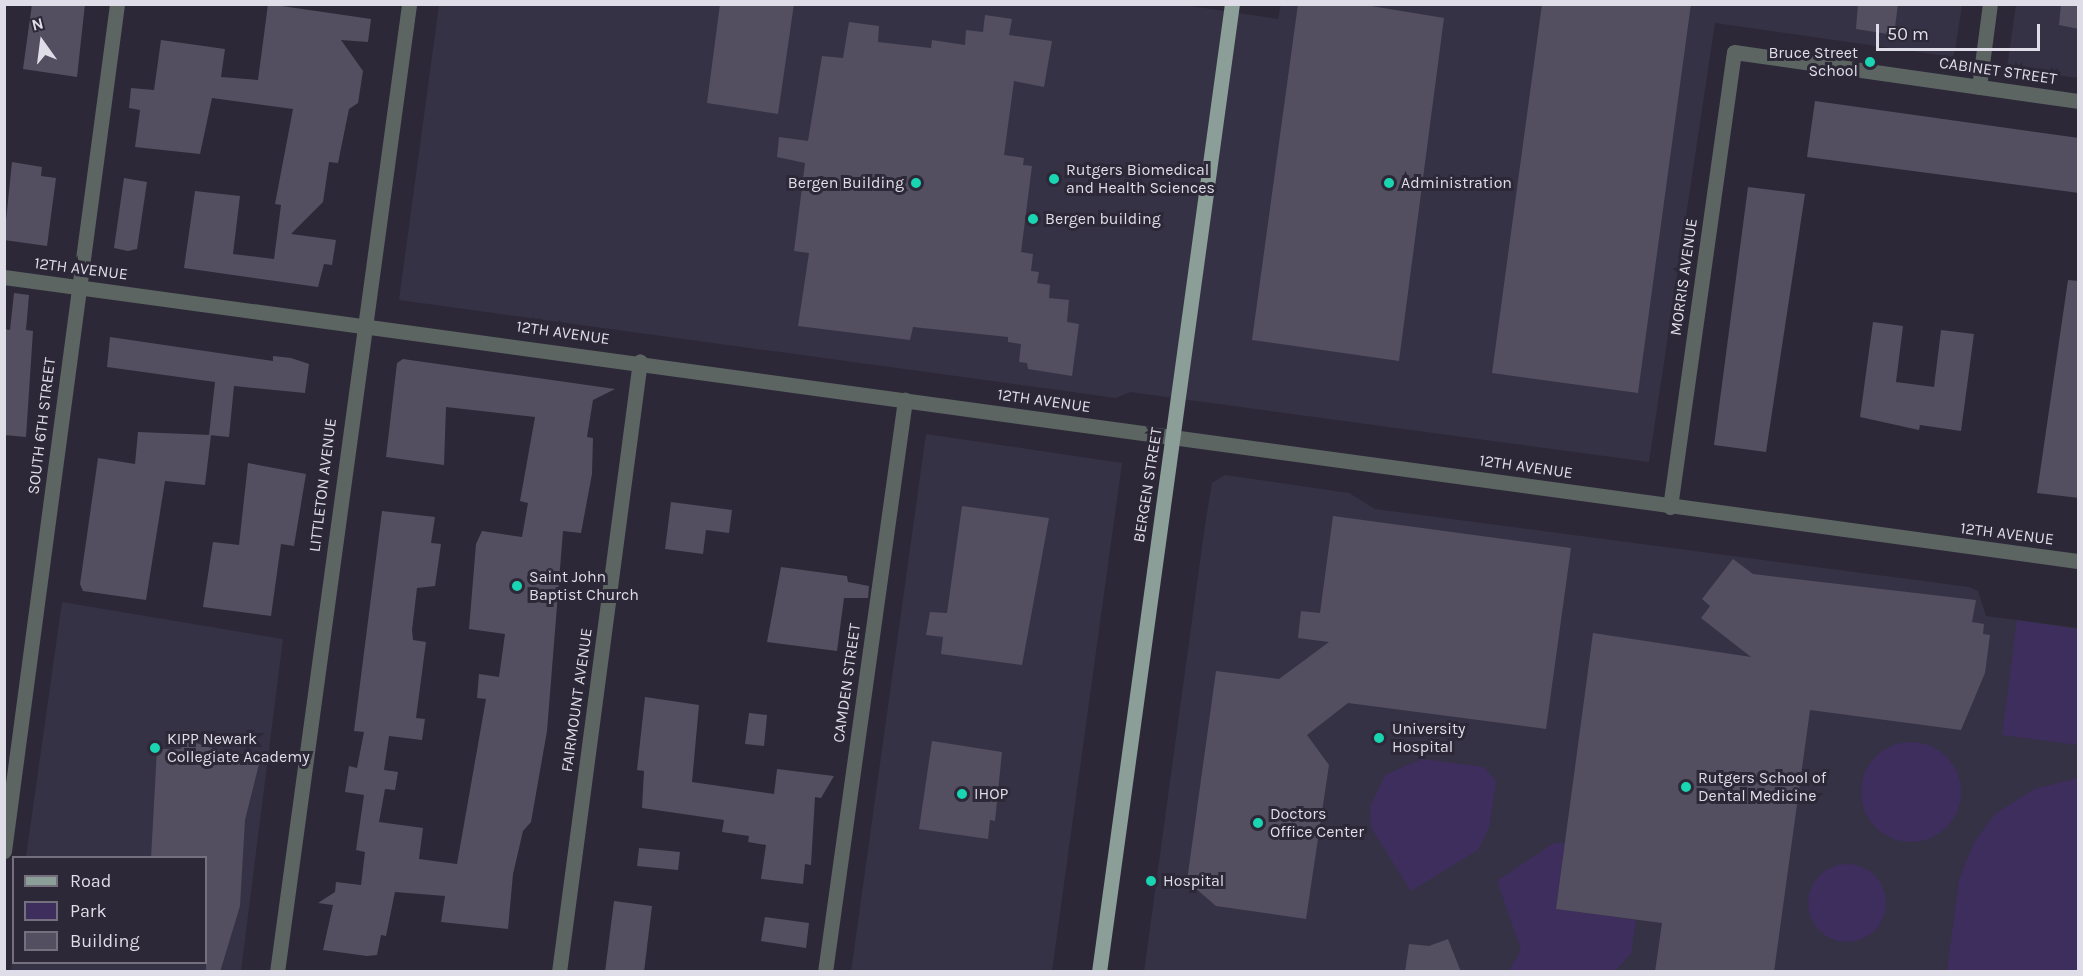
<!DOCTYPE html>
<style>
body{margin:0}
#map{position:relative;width:2083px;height:976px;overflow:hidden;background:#2c2837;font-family:Karla,sans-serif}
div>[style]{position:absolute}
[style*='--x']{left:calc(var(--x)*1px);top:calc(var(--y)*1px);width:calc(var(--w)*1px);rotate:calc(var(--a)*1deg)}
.built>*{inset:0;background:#363245}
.green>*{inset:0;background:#3d2e5d}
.round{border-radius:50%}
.building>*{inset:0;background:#534f60}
.minor>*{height:15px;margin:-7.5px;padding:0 7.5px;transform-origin:7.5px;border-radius:7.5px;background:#5c6562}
.major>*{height:15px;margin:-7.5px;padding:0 7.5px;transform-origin:7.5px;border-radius:7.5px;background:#8b9e98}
.dots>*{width:16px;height:16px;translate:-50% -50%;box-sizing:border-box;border:3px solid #2c2837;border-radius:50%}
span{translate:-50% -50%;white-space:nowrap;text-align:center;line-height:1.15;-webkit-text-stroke:6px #2c2837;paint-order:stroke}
.poi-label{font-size:16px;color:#dfdde7}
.right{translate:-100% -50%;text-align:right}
.left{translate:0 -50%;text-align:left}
.street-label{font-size:16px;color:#dfdde7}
.frame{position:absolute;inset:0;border:6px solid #dfdde7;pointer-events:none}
.legend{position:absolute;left:12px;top:856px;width:195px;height:108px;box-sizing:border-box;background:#2c2837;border:2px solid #74707d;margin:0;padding:8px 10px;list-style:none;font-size:18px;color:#dfdde7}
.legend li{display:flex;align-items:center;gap:12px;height:30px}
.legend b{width:30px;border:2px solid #74707d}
.north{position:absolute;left:12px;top:12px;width:60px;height:60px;-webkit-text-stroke:4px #2c2837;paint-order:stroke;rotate:346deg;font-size:16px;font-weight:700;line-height:24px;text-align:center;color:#dfdde7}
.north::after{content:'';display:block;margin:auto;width:21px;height:27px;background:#dfdde7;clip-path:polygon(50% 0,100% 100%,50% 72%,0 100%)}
.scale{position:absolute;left:1876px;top:24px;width:164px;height:27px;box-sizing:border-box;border:3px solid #dfdde7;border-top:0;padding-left:8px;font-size:18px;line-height:21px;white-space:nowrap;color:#dfdde7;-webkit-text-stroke:4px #2c2837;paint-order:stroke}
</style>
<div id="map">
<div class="built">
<i style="clip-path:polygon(1177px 4px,1278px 19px,1281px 4px,1962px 5px,1954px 57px,1715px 23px,1649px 462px,1130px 392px,1116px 398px,399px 300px,439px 5px)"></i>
<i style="clip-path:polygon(2016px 5px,2078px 5px,2078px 78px,2007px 68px)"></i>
<i style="clip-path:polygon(926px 434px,1122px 463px,1052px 971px,851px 972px)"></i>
<i style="clip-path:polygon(1225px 475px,1349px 493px,1375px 509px,1969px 587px,1978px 591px,1986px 616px,2078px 628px,2078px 971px,1144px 972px,1205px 525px,1212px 483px)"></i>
<i style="clip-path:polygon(62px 602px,283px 639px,241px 971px,11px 972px,13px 952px,14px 962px,206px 962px,206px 858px,26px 857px)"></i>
</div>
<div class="green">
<i style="clip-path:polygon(2017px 620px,2078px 629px,2078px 745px,2002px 735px)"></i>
<i class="round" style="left:1861px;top:742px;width:100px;height:100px"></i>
<i style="clip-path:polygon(1422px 759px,1484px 767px,1496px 781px,1489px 828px,1478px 850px,1411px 891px,1371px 828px,1370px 807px,1385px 775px)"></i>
<i style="clip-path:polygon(2078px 778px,2078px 971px,1947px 971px,1959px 880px,1974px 842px,1996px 813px,2034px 789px)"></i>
<i style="clip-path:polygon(1554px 843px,1565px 843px,1556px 909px,1636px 920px,1631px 954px,1615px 971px,1509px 971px,1521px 950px,1497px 881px)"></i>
<i class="round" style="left:1808px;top:864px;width:78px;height:78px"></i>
</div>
<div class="building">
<i style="clip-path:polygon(32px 4px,85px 4px,77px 77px,23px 69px)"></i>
<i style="clip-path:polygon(268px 4px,371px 19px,368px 42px,341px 40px,363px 71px,358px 103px,349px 109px,338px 163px,329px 162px,323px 202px,291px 234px,336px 240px,332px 265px,324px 264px,318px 287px,184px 268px,195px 191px,240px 196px,233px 254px,274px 259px,281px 205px,275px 204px,293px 109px,212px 98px,200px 154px,135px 147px,140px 110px,129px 108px,131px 88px,154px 90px,161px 40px,225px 49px,221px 77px,258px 80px)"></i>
<i style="clip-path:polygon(720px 4px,794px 4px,778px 114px,707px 103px)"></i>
<i style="clip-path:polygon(1298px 4px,1359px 4px,1444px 18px,1399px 361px,1252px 340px)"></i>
<i style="clip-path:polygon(1542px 4px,1691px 4px,1638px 393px,1492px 373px)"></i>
<i style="clip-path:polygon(1858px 4px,1898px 4px,1894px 35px,1856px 29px)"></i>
<i style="clip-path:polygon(2061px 4px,2079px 4px,2079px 29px,2059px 25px)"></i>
<i style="clip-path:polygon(985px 15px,1012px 19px,1009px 35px,1052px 41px,1044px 87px,1014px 81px,1004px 155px,1024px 158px,1023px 165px,1032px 166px,1021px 252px,1033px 254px,1031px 271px,1039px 272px,1037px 283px,1050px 285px,1049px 298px,1069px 300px,1067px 322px,1079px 324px,1072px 376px,1028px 369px,1027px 363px,1019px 362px,1021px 344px,1008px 342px,1008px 337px,913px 327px,910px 340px,798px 326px,809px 253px,794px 251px,805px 163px,777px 157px,779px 137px,808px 141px,822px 56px,843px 58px,849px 22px,879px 26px,878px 42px,931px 48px,932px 40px,965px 45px,966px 30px,983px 32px)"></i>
<i style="clip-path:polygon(1815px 101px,2079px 138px,2079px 193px,1807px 157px)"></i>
<i style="clip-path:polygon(12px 162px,42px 167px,41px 176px,56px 178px,47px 246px,4px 240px)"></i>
<i style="clip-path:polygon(124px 178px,147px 182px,137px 249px,128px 251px,114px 248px)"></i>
<i style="clip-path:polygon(1748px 187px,1805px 194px,1766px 452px,1714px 445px)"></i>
<i style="clip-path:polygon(2068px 280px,2079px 281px,2079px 498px,2037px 493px)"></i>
<i style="clip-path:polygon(14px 293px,29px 295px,26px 330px,33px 331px,26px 437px,4px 435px,4px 329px,10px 330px)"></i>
<i style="clip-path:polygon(1873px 322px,1903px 326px,1896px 382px,1934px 387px,1941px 330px,1974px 334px,1961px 431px,1920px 425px,1919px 430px,1860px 417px)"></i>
<i style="clip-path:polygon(110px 337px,273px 361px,273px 356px,291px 358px,309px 364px,305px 393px,234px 386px,229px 437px,209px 435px,215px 382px,107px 367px)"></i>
<i style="clip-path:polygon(403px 359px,615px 389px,593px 400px,587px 437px,593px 438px,592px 474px,581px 533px,563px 531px,547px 731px,531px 822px,523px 831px,513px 874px,508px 929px,441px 922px,445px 896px,395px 892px,386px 936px,381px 935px,377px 955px,367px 956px,323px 950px,333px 905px,318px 903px,335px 892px,336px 882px,361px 885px,365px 852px,356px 850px,364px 795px,345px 792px,349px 766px,357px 768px,364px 732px,354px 731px,382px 511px,435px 517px,431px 543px,441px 544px,435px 586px,417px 588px,412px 630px,413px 640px,426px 642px,416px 718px,425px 719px,422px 740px,389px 736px,384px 770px,398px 772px,395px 790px,385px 789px,379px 822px,423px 828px,419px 859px,457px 864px,486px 699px,477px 698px,479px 674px,499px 677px,505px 634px,469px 629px,476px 544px,482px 531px,522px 537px,528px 503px,520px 501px,535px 417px,446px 407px,444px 465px,386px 457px,397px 363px)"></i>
<i style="clip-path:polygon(138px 432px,211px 435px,205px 485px,165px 481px,146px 600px,83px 591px,80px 584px,98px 458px,135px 464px)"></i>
<i style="clip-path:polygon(248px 463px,306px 474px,294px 546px,281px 544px,271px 616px,203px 607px,213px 542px,239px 545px)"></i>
<i style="clip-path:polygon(671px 502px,732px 510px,729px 533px,706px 530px,703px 554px,665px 549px)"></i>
<i style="clip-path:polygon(962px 506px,1049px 518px,1022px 665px,941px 654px,943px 637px,926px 635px,930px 612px,947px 613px)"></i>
<i style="clip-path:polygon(1333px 516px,1571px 548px,1546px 729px,1348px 703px,1307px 735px,1329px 765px,1306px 919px,1216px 906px,1187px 881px,1216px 671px,1279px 679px,1329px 642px,1298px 638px,1301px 611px,1320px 613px)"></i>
<i style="clip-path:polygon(1733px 559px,1753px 574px,1976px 600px,1972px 622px,1984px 624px,1983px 634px,1990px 635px,1985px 673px,1961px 730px,1810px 710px,1774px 972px,1655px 972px,1662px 923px,1556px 909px,1593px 633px,1751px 657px,1701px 618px,1710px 606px,1702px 599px)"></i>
<i style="clip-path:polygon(781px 567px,847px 576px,848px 582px,869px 586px,868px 598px,844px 598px,837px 651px,767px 642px)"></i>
<i style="clip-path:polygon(645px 697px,699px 705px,692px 782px,774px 794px,777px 769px,834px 776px,821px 798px,815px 797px,811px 865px,805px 864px,803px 884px,761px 879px,766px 845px,748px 842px,749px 836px,722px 832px,724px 820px,642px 808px,644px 771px,637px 770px)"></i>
<i style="clip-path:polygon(749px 713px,767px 715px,764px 746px,745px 744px)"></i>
<i style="clip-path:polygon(184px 739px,259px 764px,245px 820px,240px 906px,220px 972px,206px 972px,206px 858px,151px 858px,157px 749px,181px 749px)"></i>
<i style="clip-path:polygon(932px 741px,1002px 752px,995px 821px,990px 820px,988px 839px,919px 829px)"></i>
<i style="clip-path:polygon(639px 848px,680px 852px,678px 870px,637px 866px)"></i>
<i style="clip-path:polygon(614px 901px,652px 906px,644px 972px,605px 972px)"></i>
<i style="clip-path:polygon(765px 917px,809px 923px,806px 948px,761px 941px)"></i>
<i style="clip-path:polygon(1448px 939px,1461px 972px,1405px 972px,1409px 944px,1429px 946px)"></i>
</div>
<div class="minor">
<i style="--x:1979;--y:87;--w:84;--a:-82.5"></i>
<i style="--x:4;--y:277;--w:2093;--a:7.8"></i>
<i style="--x:1670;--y:507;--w:459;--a:-82"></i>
<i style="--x:1734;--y:52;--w:347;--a:8.1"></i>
<i style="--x:4;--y:851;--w:855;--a:-82.4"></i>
<i style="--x:277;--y:972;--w:977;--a:-82.23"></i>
<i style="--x:559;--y:972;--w:616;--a:-82.45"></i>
<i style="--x:825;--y:972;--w:578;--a:-82.04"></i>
</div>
<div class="major">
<i style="--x:1099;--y:972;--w:977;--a:-82.18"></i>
</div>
<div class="dots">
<i style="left:1870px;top:62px;background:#19d5b2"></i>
<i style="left:1054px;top:179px;background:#19d5b2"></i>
<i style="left:916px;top:183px;background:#19d5b2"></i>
<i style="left:1389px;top:183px;background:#19d5b2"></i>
<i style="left:1033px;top:219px;background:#19d5b2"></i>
<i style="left:517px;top:586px;background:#19d5b2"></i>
<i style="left:1379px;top:738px;background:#19d5b2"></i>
<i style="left:155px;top:748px;background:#19d5b2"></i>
<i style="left:1686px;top:787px;background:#19d5b2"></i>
<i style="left:962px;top:794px;background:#19d5b2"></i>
<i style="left:1258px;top:823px;background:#19d5b2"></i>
<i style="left:1151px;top:881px;background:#19d5b2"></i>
</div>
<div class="poi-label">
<span class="right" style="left:1858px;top:62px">Bruce Street<br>School</span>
<span class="left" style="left:1066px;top:179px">Rutgers Biomedical<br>and Health Sciences</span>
<span class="right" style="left:904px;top:183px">Bergen Building</span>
<span class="left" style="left:1401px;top:183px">Administration</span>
<span class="left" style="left:1045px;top:219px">Bergen building</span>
<span class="left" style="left:529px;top:586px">Saint John<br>Baptist Church</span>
<span class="left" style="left:1392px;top:738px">University<br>Hospital</span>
<span class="left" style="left:167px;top:748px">KIPP Newark<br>Collegiate Academy</span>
<span class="left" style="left:1698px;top:787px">Rutgers School of<br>Dental Medicine</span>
<span class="left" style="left:974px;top:794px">IHOP</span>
<span class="left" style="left:1270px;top:823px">Doctors<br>Office Center</span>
<span class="left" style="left:1163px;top:881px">Hospital</span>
</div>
<div class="street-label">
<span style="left:1998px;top:71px;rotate:8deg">CABINET STREET</span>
<span style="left:81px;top:269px;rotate:7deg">12TH AVENUE</span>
<span style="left:1684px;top:277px;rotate:-82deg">MORRIS AVENUE</span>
<span style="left:563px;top:333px;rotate:8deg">12TH AVENUE</span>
<span style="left:1044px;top:401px;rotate:8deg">12TH AVENUE</span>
<span style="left:42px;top:426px;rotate:-83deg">SOUTH 6TH STREET</span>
<span style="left:1526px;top:467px;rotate:8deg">12TH AVENUE</span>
<span style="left:323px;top:485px;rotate:-83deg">LITTLETON AVENUE</span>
<span style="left:1148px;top:485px;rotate:-81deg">BERGEN STREET</span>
<span style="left:2007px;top:534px;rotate:7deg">12TH AVENUE</span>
<span style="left:847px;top:683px;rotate:-82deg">CAMDEN STREET</span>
<span style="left:577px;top:700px;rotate:-82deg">FAIRMOUNT AVENUE</span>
</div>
<div class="frame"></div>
<ul class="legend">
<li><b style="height:8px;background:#8b9e98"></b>Road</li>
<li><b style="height:16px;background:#3d2e5d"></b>Park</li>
<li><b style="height:16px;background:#534f60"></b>Building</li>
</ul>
<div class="north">N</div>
<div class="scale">50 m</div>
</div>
